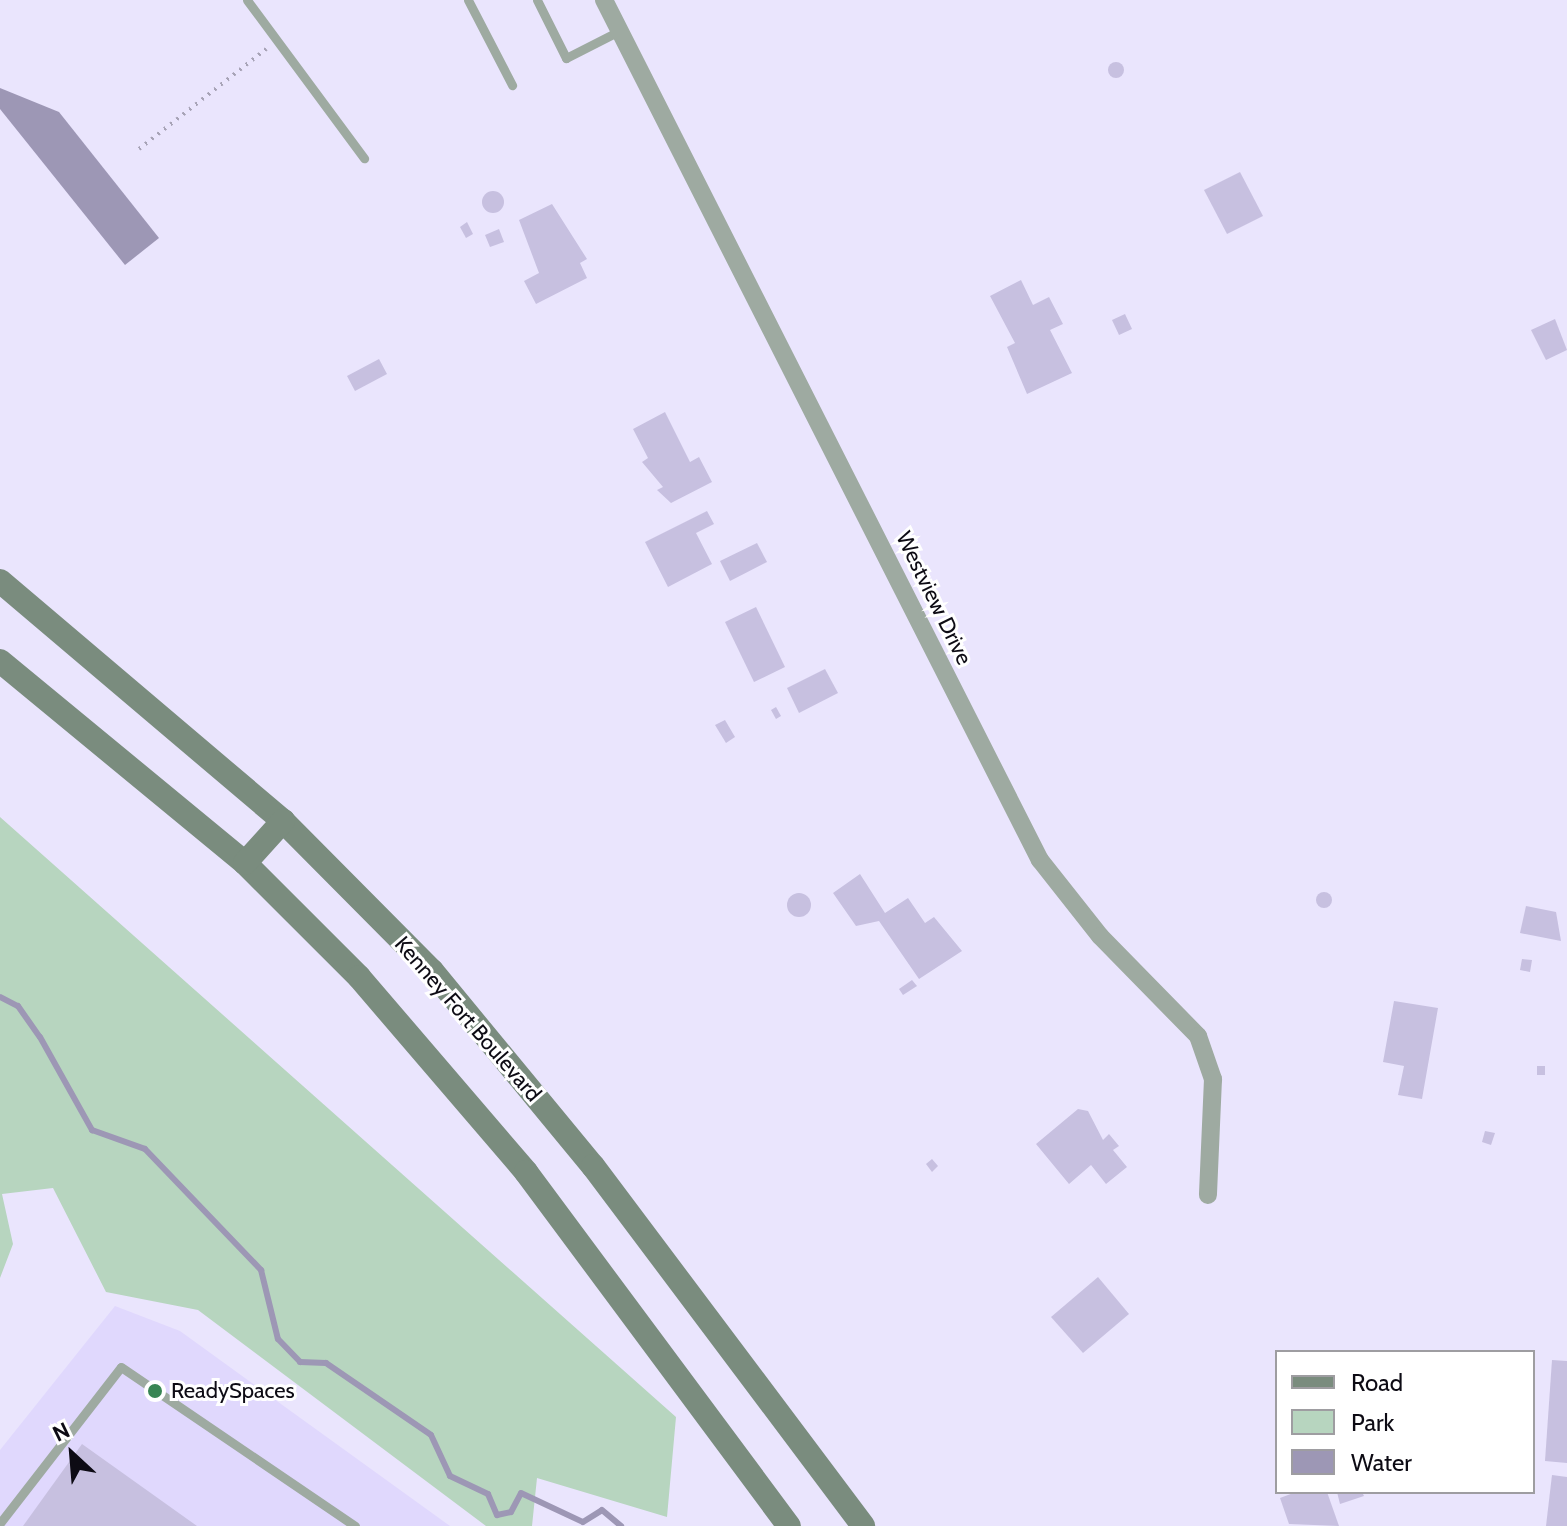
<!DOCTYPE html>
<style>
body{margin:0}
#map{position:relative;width:1567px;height:1526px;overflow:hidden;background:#eae5fd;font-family:Cabin,sans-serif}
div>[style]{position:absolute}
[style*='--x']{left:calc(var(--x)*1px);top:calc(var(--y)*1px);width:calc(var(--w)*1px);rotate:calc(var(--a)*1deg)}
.built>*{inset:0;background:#e0d8fd}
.green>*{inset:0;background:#b7d5bf}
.water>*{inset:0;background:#9d97b5}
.stream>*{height:6px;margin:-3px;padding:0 3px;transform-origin:3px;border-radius:3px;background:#9d97b5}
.building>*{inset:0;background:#c7c0e0}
.round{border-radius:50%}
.path>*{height:4px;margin-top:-2px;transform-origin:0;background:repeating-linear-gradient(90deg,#a7a3b6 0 2px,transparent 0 8px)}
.lane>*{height:9px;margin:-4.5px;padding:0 4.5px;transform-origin:4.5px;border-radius:4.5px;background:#9eaaa1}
.street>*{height:18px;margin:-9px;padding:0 9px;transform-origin:9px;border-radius:9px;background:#9eaaa1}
.secondary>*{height:24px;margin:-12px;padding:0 12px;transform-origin:12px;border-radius:12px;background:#7a8c7e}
.dots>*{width:22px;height:22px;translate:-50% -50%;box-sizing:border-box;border:4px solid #fff;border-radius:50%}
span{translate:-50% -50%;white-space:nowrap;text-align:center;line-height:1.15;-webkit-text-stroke:6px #fff;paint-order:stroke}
.street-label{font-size:22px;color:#0d0b14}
.poi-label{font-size:22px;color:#0d0b14}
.left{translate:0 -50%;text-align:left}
.legend{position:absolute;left:1275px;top:1350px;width:260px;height:144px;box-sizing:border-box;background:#fff;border:2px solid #9e9da1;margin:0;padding:10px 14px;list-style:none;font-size:24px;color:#0d0b14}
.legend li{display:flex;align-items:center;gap:16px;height:40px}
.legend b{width:40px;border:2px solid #9e9da1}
.north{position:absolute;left:32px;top:1414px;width:80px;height:80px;-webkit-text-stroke:6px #fff;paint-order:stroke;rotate:334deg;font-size:22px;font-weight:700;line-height:32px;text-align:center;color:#0d0b14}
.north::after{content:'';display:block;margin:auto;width:28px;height:36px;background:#0d0b14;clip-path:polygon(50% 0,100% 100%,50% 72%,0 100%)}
</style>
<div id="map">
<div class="built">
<i style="clip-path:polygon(115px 1306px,180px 1331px,450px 1526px,0 1526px,0 1450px)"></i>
</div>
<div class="green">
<i style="clip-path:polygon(0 817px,676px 1417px,667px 1517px,537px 1478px,532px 1526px,486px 1526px,198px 1310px,106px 1292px,53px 1188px,2px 1194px,13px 1244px,0 1278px)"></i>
</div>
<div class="water">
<i style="clip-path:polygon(0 88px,59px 112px,159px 238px,125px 265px,0 109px)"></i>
</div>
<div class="stream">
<i style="--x:0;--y:997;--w:20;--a:27"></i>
<i style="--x:18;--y:1006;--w:38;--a:55"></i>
<i style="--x:40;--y:1037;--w:107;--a:60.8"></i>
<i style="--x:92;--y:1130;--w:56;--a:19.7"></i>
<i style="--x:145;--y:1149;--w:168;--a:46.2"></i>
<i style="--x:261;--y:1270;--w:71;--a:76.2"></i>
<i style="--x:278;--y:1339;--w:32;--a:46"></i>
<i style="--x:300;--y:1362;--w:26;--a:2"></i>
<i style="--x:326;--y:1363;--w:127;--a:34.4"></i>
<i style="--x:431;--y:1435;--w:45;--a:65.1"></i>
<i style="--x:450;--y:1476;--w:42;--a:25.3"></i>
<i style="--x:488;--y:1494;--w:23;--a:67"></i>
<i style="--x:497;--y:1515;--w:14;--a:-12"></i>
<i style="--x:511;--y:1512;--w:21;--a:-62"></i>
<i style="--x:521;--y:1493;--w:68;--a:25.1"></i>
<i style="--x:583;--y:1522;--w:22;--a:-32"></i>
<i style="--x:602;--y:1510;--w:25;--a:40"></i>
</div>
<div class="building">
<i class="round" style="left:1108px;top:62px;width:16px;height:16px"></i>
<i style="clip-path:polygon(1240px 172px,1263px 216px,1227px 234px,1204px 190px)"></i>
<i class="round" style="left:482px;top:191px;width:22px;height:22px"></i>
<i style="clip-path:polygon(552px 204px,587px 259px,580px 263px,587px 278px,536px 304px,524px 281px,539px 273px,519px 220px)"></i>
<i style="clip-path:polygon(467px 222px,473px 234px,466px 238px,460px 227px)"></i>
<i style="clip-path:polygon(499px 229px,504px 242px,490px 247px,485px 235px)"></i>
<i style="clip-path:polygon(1021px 280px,1033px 305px,1049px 297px,1063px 324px,1050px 330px,1072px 373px,1027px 394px,1007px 347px,1015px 343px,990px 296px)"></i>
<i style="clip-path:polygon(1125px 314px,1132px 329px,1119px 335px,1112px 320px)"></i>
<i style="clip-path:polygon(1555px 319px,1567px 350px,1546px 360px,1531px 330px)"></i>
<i style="clip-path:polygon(379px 359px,387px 374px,355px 391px,347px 376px)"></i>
<i style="clip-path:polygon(665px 412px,690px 462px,699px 457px,712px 482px,671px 503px,657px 490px,663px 487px,642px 462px,648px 458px,633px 429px)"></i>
<i style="clip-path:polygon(707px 511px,714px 524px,696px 533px,712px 564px,668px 587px,645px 542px)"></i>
<i style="clip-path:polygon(757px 543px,767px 562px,730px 581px,720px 561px)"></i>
<i style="clip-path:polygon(756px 607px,785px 667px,754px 682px,725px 622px)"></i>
<i style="clip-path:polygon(825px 669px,838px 693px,799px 713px,787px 688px)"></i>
<i style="clip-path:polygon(776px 707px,781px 716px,776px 719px,771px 710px)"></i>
<i style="clip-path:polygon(725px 720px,735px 737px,726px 743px,715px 725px)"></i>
<i style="clip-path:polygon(860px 874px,885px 913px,908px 898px,925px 923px,934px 917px,962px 951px,919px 979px,879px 921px,856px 926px,833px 893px)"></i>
<i class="round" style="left:1316px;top:892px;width:16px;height:16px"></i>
<i class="round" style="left:787px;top:893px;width:24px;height:24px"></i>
<i style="clip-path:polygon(1526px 906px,1556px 912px,1561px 941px,1520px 933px)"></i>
<i style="clip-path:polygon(1522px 959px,1532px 960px,1530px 972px,1520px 970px)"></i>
<i style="clip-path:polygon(912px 980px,917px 986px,903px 995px,899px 989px)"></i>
<i style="clip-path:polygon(1394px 1001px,1438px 1008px,1422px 1099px,1398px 1095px,1404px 1066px,1383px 1062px)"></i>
<i style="clip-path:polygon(1537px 1066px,1545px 1066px,1545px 1075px,1537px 1075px)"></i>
<i style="clip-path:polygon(1078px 1109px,1088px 1111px,1103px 1140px,1109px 1134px,1119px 1146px,1113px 1150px,1127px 1167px,1106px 1184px,1091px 1165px,1069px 1184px,1036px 1144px)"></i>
<i style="clip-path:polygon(1485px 1131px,1495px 1133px,1491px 1145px,1482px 1142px)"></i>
<i style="clip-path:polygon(932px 1159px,938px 1166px,932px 1172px,926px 1164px)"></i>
<i style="clip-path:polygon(1098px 1277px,1129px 1314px,1083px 1353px,1051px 1317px)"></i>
<i style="clip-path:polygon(1552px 1360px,1567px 1361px,1567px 1463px,1545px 1461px)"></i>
<i style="clip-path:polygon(82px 1444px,197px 1526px,23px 1526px)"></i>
<i style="clip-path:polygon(1552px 1475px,1567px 1477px,1567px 1526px,1546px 1526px)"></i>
<i style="clip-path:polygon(1296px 1492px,1327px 1492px,1339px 1526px,1289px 1524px,1280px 1498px)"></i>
<i style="clip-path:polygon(1337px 1492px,1362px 1492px,1364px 1496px,1340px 1504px)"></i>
</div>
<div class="path">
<i style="--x:139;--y:149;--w:162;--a:-38.2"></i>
</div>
<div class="lane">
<i style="--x:247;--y:0;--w:197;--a:53.5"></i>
<i style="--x:468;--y:0;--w:96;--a:62.6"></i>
<i style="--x:537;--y:0;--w:65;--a:63.4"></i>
<i style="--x:566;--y:58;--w:59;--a:-27"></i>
<i style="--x:0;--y:1523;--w:197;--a:-52.2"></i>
<i style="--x:121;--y:1367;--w:283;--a:34.2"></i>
</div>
<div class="street">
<i style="--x:604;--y:0;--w:964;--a:63.12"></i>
<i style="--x:1040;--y:860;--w:97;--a:51.7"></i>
<i style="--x:1100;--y:936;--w:140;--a:45.6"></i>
<i style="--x:1198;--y:1036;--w:46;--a:70.8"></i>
<i style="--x:1213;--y:1079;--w:116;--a:92.5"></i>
</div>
<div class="secondary">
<i style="--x:0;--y:581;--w:371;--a:40.3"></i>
<i style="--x:283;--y:821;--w:211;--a:45.2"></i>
<i style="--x:432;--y:971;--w:253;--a:50.5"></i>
<i style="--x:593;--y:1166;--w:450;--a:53.1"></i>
<i style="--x:0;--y:661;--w:318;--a:39.5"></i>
<i style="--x:245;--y:863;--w:161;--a:45"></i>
<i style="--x:359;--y:977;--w:257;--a:49.4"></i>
<i style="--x:526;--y:1172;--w:441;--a:53.4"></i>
<i style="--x:245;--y:863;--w:57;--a:-47.9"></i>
</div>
<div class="dots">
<i style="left:155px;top:1391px;background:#388554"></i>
</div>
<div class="street-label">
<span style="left:934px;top:598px;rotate:64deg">Westview Drive</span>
<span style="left:468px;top:1019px;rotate:49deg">Kenney Fort Boulevard</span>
</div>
<div class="poi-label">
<span class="left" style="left:171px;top:1391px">ReadySpaces</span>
</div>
<ul class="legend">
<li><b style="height:10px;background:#7a8c7e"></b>Road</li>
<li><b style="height:22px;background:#b7d5bf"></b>Park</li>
<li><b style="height:22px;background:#9d97b5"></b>Water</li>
</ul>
<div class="north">N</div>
</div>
